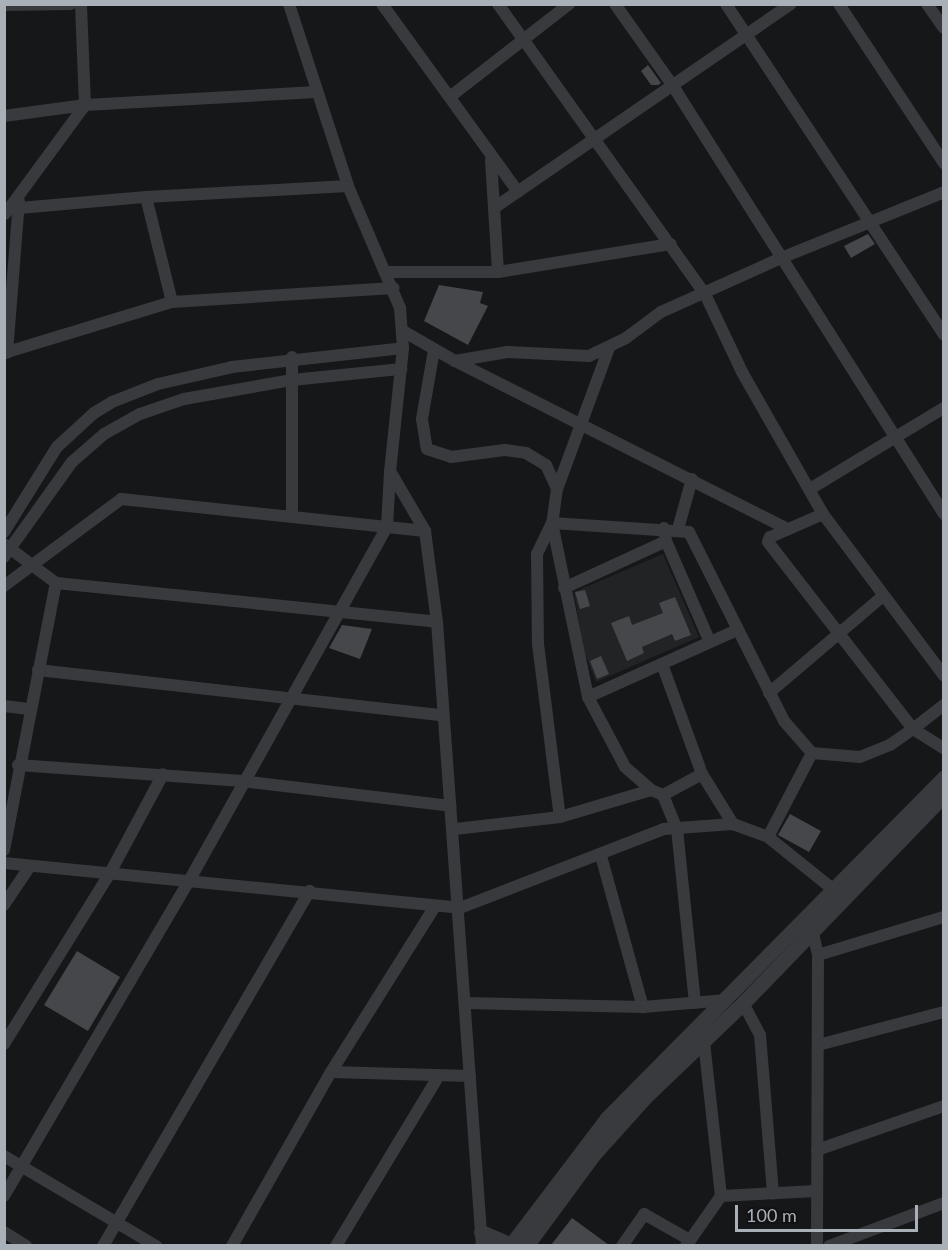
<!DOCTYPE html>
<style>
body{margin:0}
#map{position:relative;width:948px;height:1250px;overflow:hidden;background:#161718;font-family:Lato,sans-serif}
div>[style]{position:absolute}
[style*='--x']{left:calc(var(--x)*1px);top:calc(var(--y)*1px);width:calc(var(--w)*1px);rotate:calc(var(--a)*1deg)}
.built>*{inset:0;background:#222325}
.building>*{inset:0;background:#45474b}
.minor>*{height:12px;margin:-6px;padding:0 6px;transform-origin:6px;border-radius:6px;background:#383a3d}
.tertiary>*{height:15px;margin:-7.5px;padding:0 7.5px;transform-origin:7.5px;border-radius:7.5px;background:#383a3d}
span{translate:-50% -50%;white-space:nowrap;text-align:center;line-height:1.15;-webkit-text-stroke:5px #111213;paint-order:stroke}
.frame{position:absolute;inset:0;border:6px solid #aab0b7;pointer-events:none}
.scale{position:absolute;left:735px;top:1205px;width:183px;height:27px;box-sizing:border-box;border:3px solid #aab0b7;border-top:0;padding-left:8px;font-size:18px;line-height:21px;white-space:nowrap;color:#aab0b7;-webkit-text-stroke:4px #111213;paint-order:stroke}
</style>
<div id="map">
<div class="built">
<i style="clip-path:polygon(663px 554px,699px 637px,596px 682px,584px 651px,574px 592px)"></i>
</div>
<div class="building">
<i style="clip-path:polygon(648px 65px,661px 83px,658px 85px,651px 85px,641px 71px)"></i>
<i style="clip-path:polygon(868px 234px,875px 244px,851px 258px,844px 246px)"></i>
<i style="clip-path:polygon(439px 285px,483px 292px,480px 303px,488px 306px,468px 345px,424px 321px)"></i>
<i style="clip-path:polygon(585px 590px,590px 606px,580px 609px,575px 592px)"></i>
<i style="clip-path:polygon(675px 597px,691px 635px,675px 641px,672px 634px,642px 647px,644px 653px,627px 661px,611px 623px,629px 616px,632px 625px,663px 613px,659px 603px)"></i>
<i style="clip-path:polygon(342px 625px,372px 629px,360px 659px,329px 648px)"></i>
<i style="clip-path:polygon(601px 656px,609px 674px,597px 679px,590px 661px)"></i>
<i style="clip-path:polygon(790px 814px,821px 831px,809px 852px,778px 835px)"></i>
<i style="clip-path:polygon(77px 951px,120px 977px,88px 1031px,44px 1005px)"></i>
<i style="clip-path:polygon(572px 1218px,609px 1245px,551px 1245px)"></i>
</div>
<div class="minor">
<i style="--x:289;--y:4;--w:191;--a:72"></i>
<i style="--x:348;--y:186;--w:133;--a:66.9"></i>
<i style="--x:400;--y:308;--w:40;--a:85.7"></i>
<i style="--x:403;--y:348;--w:124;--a:96"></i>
<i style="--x:390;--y:471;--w:69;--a:59.7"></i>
<i style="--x:425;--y:531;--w:92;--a:82.5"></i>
<i style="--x:437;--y:622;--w:626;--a:85.88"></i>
<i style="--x:382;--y:4;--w:232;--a:54.1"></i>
<i style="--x:498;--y:4;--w:356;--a:54.5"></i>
<i style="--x:705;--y:294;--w:86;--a:64.6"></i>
<i style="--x:742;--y:372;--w:163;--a:60.3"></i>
<i style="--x:823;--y:514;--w:202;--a:53.2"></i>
<i style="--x:615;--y:4;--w:100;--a:54.7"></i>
<i style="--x:673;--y:86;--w:507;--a:57.66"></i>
<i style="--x:726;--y:4;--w:396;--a:56.6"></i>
<i style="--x:839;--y:4;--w:191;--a:56.6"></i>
<i style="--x:927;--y:4;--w:29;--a:55"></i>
<i style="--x:4;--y:5;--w:67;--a:-0.9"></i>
<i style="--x:451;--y:96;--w:150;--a:-37.9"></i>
<i style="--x:4;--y:116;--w:82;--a:-7.7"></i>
<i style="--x:85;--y:105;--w:231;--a:-3.2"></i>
<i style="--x:491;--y:160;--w:112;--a:86.4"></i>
<i style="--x:146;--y:197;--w:108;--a:76.1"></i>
<i style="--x:494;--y:208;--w:360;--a:-34.5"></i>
<i style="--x:8;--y:209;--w:139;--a:-5"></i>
<i style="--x:146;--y:197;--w:202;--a:-3.1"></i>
<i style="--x:5;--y:214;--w:135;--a:-53.7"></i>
<i style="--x:85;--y:105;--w:101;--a:-92.3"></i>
<i style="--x:388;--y:272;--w:110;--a:0"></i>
<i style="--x:498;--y:272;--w:175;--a:-9.2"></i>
<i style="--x:403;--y:331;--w:60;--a:30"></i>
<i style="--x:455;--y:361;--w:53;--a:-9.8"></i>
<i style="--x:507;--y:352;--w:82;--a:2.8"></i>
<i style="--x:589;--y:356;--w:41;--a:-25.9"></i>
<i style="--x:626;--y:338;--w:44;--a:-36.6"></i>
<i style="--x:661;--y:312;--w:132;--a:-24.2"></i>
<i style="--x:781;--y:258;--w:176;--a:-22"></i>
<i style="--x:609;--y:348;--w:150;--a:110.2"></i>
<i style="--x:557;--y:489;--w:34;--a:98"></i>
<i style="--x:552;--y:523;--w:137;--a:3.8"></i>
<i style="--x:689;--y:532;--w:212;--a:63.3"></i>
<i style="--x:784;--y:721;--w:43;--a:48.8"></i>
<i style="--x:812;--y:753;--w:48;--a:4.8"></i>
<i style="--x:860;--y:757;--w:32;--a:-22"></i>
<i style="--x:890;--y:745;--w:28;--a:-35"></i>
<i style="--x:913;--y:729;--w:36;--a:32"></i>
<i style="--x:434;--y:350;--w:70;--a:99.9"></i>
<i style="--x:422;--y:419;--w:30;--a:81"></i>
<i style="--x:427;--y:449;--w:25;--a:18"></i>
<i style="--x:451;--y:457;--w:54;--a:-7.4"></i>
<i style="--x:505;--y:450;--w:21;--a:8"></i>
<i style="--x:526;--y:453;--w:23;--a:31"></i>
<i style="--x:546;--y:465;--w:26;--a:65"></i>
<i style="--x:4;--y:353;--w:176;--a:-16.9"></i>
<i style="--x:172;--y:302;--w:222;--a:-3.6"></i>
<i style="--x:7;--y:353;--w:152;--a:-85.5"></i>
<i style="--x:292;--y:357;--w:160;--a:90"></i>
<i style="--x:455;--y:361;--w:373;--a:26.8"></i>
<i style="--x:810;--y:489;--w:157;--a:-31.2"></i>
<i style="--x:823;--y:514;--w:58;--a:156.5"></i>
<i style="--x:770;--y:537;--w:5;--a:112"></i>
<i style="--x:768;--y:542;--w:237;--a:52.2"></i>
<i style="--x:913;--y:729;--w:39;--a:-38"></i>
<i style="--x:552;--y:523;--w:178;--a:78.3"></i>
<i style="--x:588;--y:697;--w:79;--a:62.1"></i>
<i style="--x:625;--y:767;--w:35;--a:41"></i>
<i style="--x:651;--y:790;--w:13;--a:23"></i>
<i style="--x:663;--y:795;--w:37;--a:68"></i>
<i style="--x:677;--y:829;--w:175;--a:84.1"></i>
<i style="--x:552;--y:523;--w:34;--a:116"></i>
<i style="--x:537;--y:554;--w:90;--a:89.4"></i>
<i style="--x:538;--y:644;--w:174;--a:82.8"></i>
<i style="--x:664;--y:528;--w:13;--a:81"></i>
<i style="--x:666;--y:541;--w:110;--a:66.5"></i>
<i style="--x:678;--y:529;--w:52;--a:-74.4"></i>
<i style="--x:4;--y:532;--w:100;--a:-58.1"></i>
<i style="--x:57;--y:447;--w:50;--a:-42.6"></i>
<i style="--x:94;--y:413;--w:21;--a:-31"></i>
<i style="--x:112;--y:402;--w:49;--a:-21.4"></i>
<i style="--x:158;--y:384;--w:76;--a:-12.9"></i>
<i style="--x:232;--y:367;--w:172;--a:-6.3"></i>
<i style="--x:4;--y:544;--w:65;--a:36.9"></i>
<i style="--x:56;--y:583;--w:383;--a:5.8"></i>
<i style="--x:4;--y:557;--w:117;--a:-54.4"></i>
<i style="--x:72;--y:462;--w:43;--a:-41.2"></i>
<i style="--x:104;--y:434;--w:41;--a:-29.1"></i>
<i style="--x:140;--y:414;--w:46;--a:-18.8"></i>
<i style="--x:184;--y:399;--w:110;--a:-10"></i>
<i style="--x:292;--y:380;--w:110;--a:-5.8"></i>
<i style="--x:4;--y:586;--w:146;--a:-36.6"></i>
<i style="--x:121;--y:499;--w:306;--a:6"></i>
<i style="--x:564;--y:588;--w:112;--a:-24.7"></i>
<i style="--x:662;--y:664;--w:117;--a:70"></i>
<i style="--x:702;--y:774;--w:59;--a:58.2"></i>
<i style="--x:38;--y:670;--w:406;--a:6.4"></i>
<i style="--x:769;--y:693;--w:150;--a:-40.4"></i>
<i style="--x:588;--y:697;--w:161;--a:-24.2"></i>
<i style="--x:4;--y:706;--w:25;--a:7"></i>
<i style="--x:18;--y:765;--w:225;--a:4.1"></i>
<i style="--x:242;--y:781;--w:210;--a:6.8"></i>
<i style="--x:663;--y:795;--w:44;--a:-28.3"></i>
<i style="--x:455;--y:829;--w:106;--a:-6.5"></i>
<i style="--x:560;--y:817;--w:95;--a:-16.5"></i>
<i style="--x:768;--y:837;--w:95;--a:-62.4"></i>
<i style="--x:4;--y:850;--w:272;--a:-79"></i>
<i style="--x:601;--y:856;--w:157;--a:74.5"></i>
<i style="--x:4;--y:863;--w:458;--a:5.6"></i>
<i style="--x:460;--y:908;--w:219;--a:-21.2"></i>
<i style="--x:664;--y:829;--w:69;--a:-4.1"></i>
<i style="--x:733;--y:824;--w:37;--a:20"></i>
<i style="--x:768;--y:837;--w:85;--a:38.8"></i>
<i style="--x:4;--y:905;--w:47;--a:-56.3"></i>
<i style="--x:812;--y:929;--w:27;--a:77"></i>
<i style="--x:818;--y:955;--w:291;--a:90.2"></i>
<i style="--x:818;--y:955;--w:132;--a:-16.8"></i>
<i style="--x:466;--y:1003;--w:177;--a:1.3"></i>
<i style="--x:643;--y:1007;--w:84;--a:-4.8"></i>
<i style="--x:743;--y:1003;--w:36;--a:62"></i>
<i style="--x:760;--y:1035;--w:159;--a:85.3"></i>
<i style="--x:4;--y:1044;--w:201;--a:-58.2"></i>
<i style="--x:110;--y:873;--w:112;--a:-61.8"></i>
<i style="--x:818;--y:1045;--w:130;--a:-14.7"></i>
<i style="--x:331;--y:1072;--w:139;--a:1.6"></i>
<i style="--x:817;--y:1150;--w:134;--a:-19.1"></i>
<i style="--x:4;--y:1156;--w:177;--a:30.6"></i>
<i style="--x:4;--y:1196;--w:365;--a:-59.6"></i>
<i style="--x:189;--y:881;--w:406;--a:-60.8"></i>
<i style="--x:387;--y:527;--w:56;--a:-86.9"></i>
<i style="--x:721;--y:1196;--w:96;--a:-3"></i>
<i style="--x:4;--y:1232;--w:26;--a:32"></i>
<i style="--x:103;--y:1246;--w:411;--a:-59.8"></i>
<i style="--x:232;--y:1246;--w:200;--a:-60.4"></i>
<i style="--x:331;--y:1072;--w:196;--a:-57.9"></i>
<i style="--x:336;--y:1246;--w:197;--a:-58.9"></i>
<i style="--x:622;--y:1246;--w:39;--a:-55"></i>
<i style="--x:644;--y:1214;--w:53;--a:29.5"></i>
<i style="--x:686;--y:1246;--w:61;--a:-55"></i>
<i style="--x:721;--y:1196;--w:155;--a:-96.3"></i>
<i style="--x:829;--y:1246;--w:123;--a:-20.5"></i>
</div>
<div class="tertiary">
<i style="--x:481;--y:1232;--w:33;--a:23"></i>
<i style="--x:510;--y:1246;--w:161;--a:-52.8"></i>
<i style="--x:607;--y:1118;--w:479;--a:-45.3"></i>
<i style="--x:526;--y:1246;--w:113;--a:-53.6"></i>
<i style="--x:593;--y:1155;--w:78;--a:-48.1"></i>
<i style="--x:645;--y:1097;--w:136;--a:-43.8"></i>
<i style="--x:743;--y:1003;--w:289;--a:-46"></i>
</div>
<div class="frame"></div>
<div class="scale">100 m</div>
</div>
